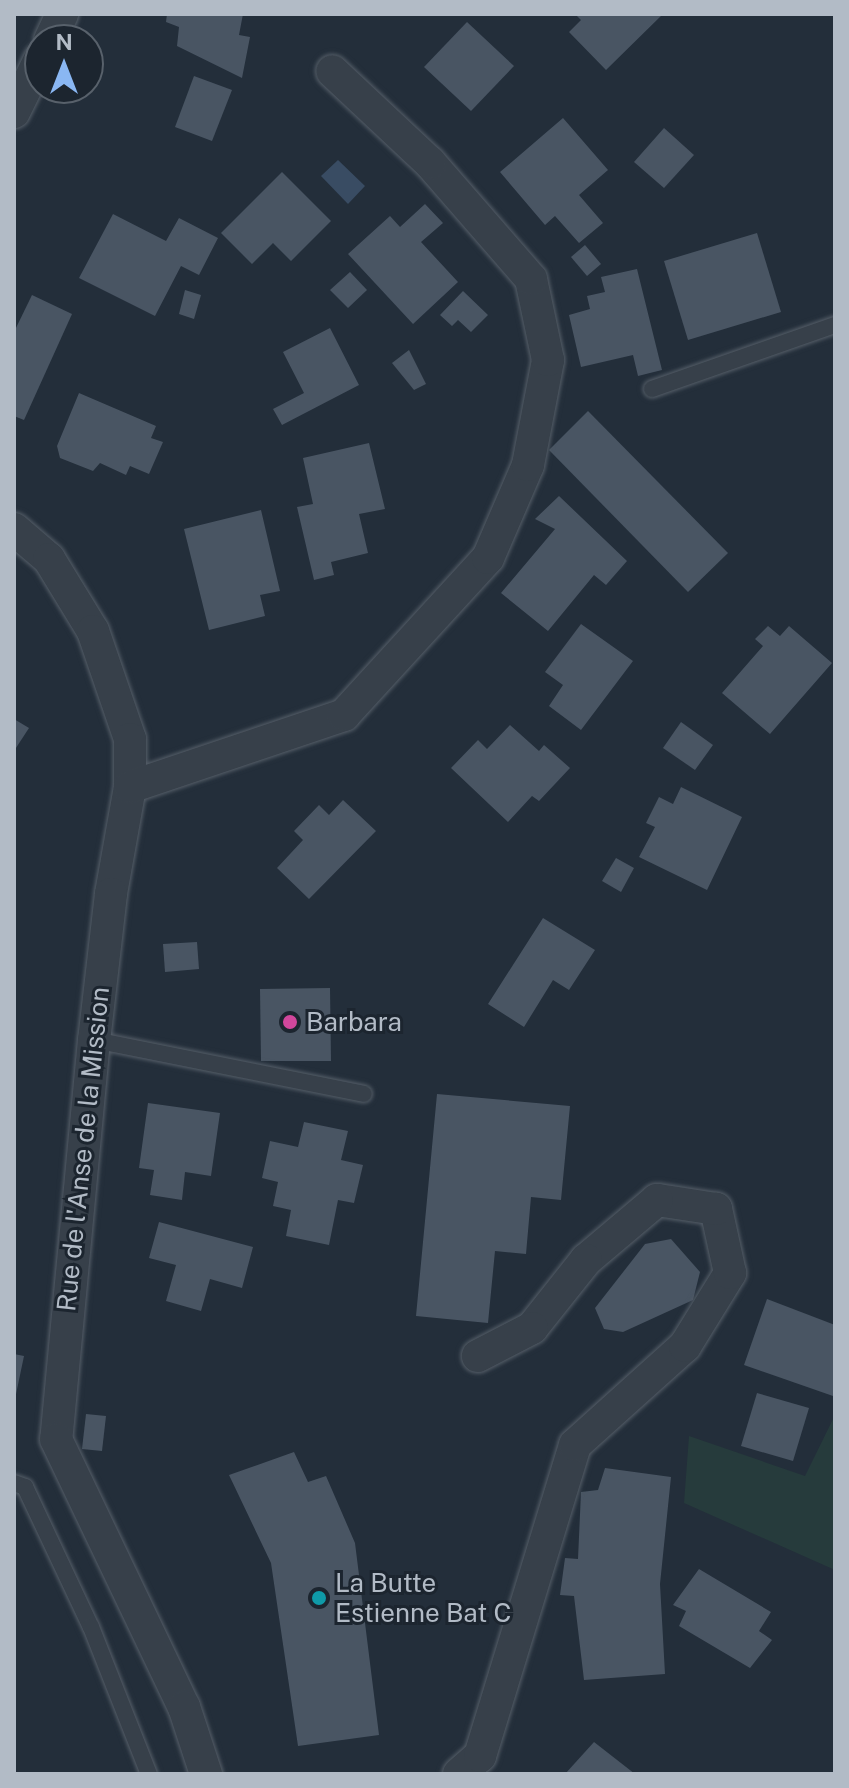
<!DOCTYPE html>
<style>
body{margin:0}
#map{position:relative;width:849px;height:1788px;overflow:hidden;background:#232e3a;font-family:"Public Sans",sans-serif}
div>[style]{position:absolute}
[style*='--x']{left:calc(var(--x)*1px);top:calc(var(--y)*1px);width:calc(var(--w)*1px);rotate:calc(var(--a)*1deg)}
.green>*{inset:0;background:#263b3c}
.water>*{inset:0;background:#394c63}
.building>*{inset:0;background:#495563}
.roads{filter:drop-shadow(0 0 2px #555e68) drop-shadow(0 0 2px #555e68)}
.service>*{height:16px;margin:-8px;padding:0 8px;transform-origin:8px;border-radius:8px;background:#37404a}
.minor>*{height:32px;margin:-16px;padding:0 16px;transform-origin:16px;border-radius:16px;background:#37404a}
.dots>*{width:22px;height:22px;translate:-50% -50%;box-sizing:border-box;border:4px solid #1c252f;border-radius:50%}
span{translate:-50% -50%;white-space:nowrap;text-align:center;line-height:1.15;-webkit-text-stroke:6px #1c252f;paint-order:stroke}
.poi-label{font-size:26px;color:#b2bbc6}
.left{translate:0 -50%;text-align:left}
.street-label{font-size:26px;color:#b2bbc6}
.frame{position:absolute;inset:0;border:16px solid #b2bbc6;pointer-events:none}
.north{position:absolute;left:24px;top:24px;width:80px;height:80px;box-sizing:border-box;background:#1c252f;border:2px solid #58616b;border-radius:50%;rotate:0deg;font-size:22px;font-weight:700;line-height:32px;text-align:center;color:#b2bbc6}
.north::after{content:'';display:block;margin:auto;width:28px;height:36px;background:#8ab7f3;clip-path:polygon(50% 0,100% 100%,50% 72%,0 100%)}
</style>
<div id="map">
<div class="green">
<i style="clip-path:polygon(835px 1415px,835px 1570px,684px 1503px,689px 1436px,805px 1476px)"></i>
</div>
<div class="water">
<i style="clip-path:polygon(338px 160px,365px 186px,348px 204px,321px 176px)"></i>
</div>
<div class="building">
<i style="clip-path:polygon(167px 14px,243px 14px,239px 35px,250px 37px,242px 78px,177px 46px,179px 27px,166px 22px)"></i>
<i style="clip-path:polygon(575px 14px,663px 14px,606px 70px,569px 32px,581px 20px)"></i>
<i style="clip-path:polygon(467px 22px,514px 66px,471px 111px,424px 67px)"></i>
<i style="clip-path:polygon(194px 76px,232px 90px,212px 141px,175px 127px)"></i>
<i style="clip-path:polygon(563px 118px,608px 170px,579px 195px,603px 223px,579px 243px,555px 216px,545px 225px,500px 172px)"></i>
<i style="clip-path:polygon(664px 128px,694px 155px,664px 188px,634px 162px)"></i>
<i style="clip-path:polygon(282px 172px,331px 221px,291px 261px,273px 243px,252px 264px,221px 233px)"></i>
<i style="clip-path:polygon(425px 204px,443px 223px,421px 242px,458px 282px,413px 324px,348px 254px,390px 216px,400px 227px)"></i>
<i style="clip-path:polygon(113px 214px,166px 241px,179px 218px,218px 238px,199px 275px,181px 266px,155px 316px,79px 278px)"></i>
<i style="clip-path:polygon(757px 233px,781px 312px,688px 340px,664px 261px)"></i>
<i style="clip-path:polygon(585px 245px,601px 264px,587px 276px,571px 257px)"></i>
<i style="clip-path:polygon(637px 269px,662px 370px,638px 376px,633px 355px,581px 367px,569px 315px,590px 309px,587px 296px,605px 292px,601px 277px)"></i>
<i style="clip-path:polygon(350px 272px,367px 290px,348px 308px,330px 290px)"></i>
<i style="clip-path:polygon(185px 290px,201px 295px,194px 319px,179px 314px)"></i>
<i style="clip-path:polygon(463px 291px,488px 315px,471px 332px,458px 320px,452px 326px,440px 315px)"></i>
<i style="clip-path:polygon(32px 295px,72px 314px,24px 420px,14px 416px,14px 332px)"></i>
<i style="clip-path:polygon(330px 328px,359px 385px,282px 425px,273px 409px,304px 393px,283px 352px)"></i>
<i style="clip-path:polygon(409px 350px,426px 384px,414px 390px,392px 363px)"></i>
<i style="clip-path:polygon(79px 393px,156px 426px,151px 438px,163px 442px,149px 474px,130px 466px,126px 475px,100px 463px,93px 471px,60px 458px,57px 446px)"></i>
<i style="clip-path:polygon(588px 411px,728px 553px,688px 592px,549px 450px)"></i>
<i style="clip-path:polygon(369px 443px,385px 509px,359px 514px,368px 553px,331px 562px,334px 575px,314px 580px,297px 507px,313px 504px,303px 458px)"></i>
<i style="clip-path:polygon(559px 496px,627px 561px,606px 585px,594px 575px,548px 631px,501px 593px,555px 529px,535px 519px)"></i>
<i style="clip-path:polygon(261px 510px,280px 591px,260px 595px,265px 616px,209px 630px,184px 529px)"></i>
<i style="clip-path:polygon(581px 624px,633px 661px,581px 730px,549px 706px,563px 685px,545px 672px)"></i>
<i style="clip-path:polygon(768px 626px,780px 636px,789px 626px,832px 663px,770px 734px,722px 693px,763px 646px,755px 639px)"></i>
<i style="clip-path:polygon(14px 719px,29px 728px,14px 751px)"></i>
<i style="clip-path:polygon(681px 722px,713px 745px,695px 770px,663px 748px)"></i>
<i style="clip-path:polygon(510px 725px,539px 751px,544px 745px,570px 768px,539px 801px,532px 796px,508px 822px,451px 768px,478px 740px,487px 749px)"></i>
<i style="clip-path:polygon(681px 787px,742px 817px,707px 890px,639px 857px,655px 827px,646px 823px,659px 797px,673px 804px)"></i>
<i style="clip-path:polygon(343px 800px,376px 831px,309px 899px,277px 868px,303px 840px,294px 831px,319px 805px,329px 815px)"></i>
<i style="clip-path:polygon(616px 858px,634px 868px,621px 892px,602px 881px)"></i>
<i style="clip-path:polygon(543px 918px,595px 950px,569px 990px,553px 980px,524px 1027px,488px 1004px)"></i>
<i style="clip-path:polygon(197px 942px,199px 969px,165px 972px,163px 944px)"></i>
<i style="clip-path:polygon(330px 988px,331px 1061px,261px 1061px,260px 989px)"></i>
<i style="clip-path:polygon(437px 1094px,570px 1106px,561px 1200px,531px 1197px,526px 1254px,495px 1251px,488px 1323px,416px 1316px)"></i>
<i style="clip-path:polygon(148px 1103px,220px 1113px,211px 1176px,185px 1172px,182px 1200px,150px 1195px,154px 1170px,139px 1168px)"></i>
<i style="clip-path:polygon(304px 1122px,348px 1131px,341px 1160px,363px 1165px,354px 1203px,338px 1200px,329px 1245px,286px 1236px,291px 1210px,273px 1206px,278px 1182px,262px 1178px,270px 1141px,298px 1147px)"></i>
<i style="clip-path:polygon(159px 1222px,253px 1247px,242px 1288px,210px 1279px,201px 1311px,166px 1301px,176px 1265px,149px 1258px)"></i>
<i style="clip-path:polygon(671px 1239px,700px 1272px,693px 1300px,623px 1332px,604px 1329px,595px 1308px,645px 1244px)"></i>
<i style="clip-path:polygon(767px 1299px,835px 1325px,833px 1396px,744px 1365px)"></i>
<i style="clip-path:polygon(14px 1354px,24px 1356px,15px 1399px,14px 1399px)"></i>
<i style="clip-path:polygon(757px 1393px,809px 1408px,793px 1461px,741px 1446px)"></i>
<i style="clip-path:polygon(86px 1414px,106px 1416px,102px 1451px,82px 1449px)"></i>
<i style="clip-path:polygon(294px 1452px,308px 1482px,326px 1476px,355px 1543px,379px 1735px,298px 1746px,271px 1563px,229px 1475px)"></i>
<i style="clip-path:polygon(605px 1468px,671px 1477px,660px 1584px,665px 1674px,584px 1680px,574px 1596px,560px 1595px,565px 1558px,578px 1559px,581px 1492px,598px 1490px)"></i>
<i style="clip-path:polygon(699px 1569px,771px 1612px,759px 1631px,772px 1640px,750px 1668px,679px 1626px,686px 1611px,673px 1605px)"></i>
<i style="clip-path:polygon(594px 1742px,635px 1774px,565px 1774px)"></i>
</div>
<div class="roads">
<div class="service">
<i style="--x:652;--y:389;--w:194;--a:-19.3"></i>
<i style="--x:94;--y:1040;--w:275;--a:11.3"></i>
<i style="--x:14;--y:1483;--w:12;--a:20"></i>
<i style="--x:25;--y:1487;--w:155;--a:64.8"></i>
<i style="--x:91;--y:1627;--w:158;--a:68.5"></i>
</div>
<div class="minor">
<i style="--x:50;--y:40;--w:29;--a:-65"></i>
<i style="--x:14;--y:112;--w:59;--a:-63.9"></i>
<i style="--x:14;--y:529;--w:46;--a:40.6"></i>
<i style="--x:49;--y:559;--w:84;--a:58.6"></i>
<i style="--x:93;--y:631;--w:114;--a:71.1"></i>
<i style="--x:130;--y:739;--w:48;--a:90"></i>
<i style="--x:130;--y:787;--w:109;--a:100.1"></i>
<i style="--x:111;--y:894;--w:147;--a:96.6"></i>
<i style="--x:94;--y:1040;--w:401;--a:95.4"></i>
<i style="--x:56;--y:1439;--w:297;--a:64.5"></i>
<i style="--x:184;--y:1707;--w:71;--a:71.8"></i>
<i style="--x:130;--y:787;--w:226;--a:-18.6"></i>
<i style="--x:344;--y:715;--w:213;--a:-47.5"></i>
<i style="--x:488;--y:558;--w:101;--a:-66.7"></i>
<i style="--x:528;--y:465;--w:107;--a:-79.2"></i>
<i style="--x:548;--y:360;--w:83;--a:-101.9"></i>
<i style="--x:531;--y:279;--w:154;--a:-131"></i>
<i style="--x:430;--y:163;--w:134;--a:-136.8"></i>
<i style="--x:459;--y:1774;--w:28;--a:-41"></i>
<i style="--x:480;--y:1756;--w:325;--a:-73"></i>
<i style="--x:575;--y:1445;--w:148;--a:-42"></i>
<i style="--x:685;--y:1346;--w:86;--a:-58.3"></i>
<i style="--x:730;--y:1273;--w:66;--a:-102.3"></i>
<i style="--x:716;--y:1209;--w:60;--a:-171.3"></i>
<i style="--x:657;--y:1200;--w:93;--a:139.8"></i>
<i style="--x:586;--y:1260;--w:87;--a:128.5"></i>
<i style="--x:532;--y:1328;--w:61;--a:152.6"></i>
</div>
</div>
<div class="dots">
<i style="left:290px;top:1022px;background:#d1479c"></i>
<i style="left:319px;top:1598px;background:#0f9aa8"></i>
</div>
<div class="poi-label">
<span class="left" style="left:306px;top:1022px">Barbara</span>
<span class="left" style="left:335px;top:1598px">La Butte<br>Estienne Bat C</span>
</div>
<div class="street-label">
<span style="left:83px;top:1149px;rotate:-84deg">Rue de l'Anse de la Mission</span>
</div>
<div class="frame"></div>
<div class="north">N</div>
</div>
